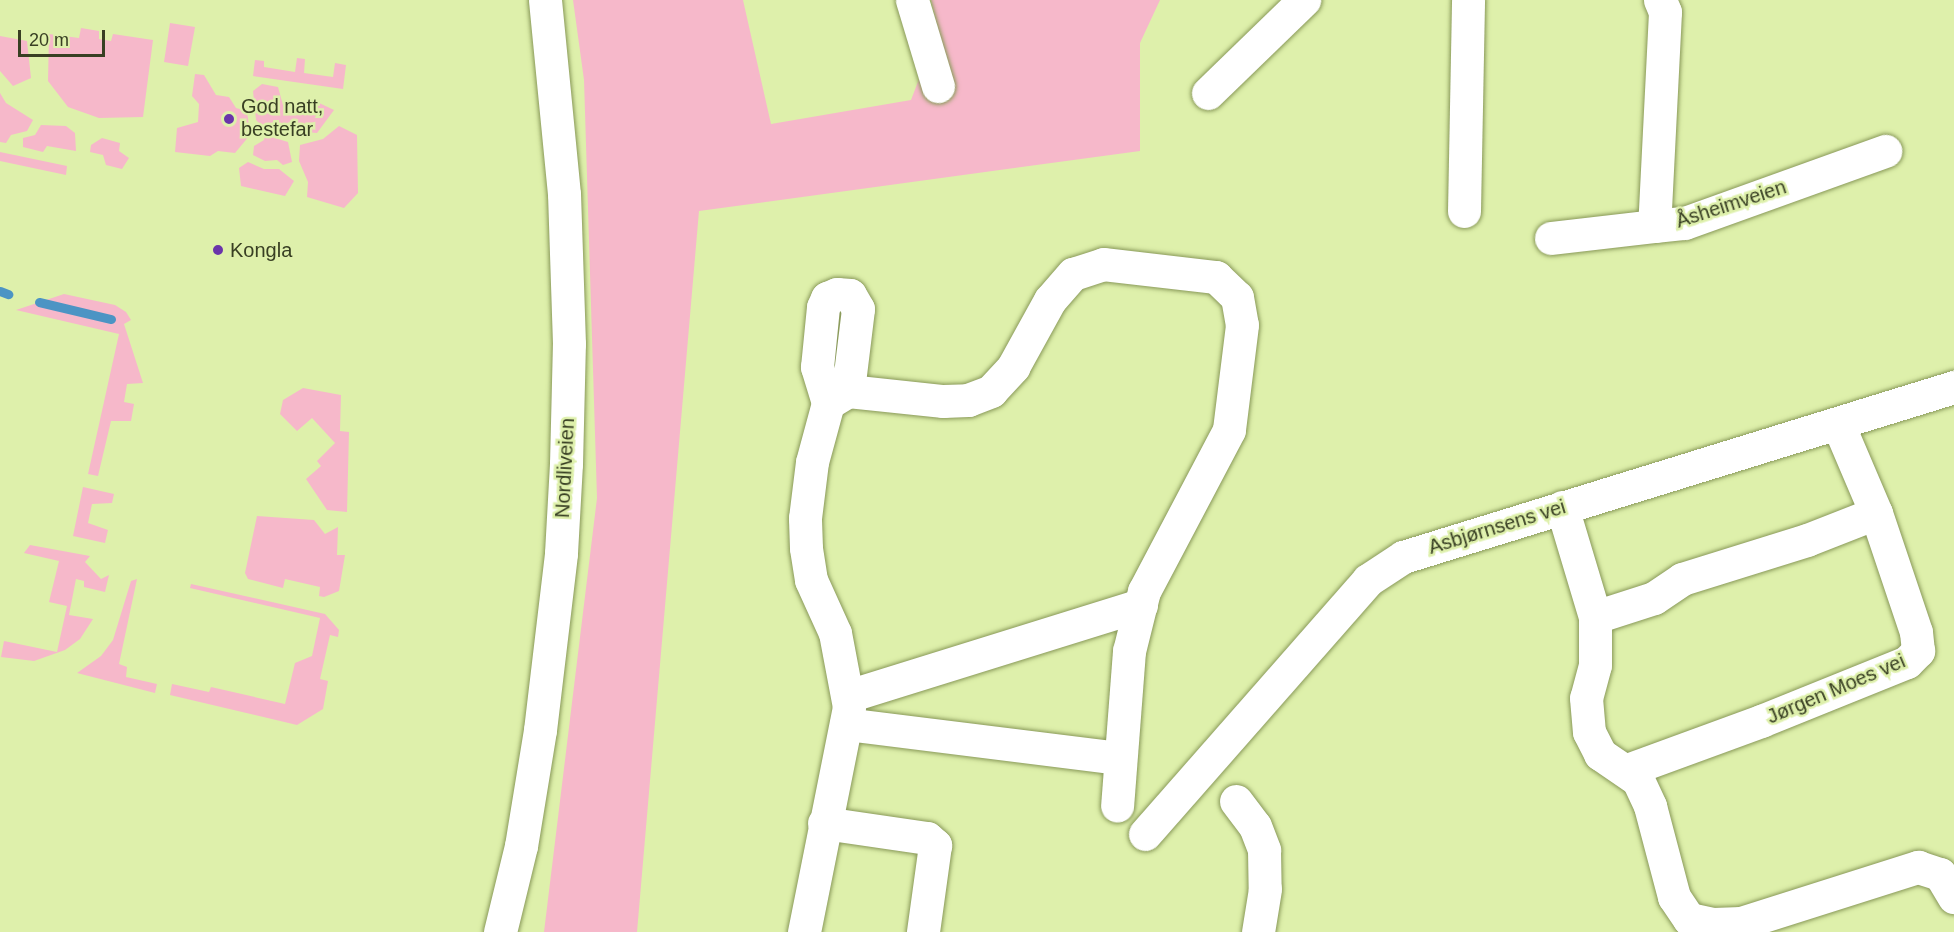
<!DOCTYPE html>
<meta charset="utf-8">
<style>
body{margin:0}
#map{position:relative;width:1954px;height:932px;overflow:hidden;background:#def0ab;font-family:Arial,sans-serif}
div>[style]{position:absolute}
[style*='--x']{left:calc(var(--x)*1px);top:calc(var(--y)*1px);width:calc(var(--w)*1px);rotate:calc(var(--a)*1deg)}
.green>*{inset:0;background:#f6b8ca}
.stream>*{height:9px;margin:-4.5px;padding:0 4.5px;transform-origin:4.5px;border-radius:4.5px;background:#4c94c4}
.roads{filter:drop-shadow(0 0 2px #899959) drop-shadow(0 0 2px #899959)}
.minor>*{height:33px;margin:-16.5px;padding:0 16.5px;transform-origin:16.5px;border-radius:16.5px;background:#fff}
.major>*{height:33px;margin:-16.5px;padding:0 16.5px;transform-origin:16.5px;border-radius:16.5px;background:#fff}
.dots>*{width:16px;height:16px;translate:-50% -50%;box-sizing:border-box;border:3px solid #def0ab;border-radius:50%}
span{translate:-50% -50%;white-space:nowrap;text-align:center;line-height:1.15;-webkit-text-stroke:5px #def0ab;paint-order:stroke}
.poi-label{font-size:20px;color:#383f23}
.left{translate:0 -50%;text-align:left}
.street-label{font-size:20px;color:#383f23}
.scale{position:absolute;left:18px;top:30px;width:87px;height:27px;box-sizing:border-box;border:3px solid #383f23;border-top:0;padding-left:8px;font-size:18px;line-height:21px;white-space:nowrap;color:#383f23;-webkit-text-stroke:4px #def0ab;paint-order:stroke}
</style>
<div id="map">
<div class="green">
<i style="clip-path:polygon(573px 0,743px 0,771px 124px,911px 100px,938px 29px,931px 0,1160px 0,1140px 43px,1140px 151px,699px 211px,637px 932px,544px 932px,597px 498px,584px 80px)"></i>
<i style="clip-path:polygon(170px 23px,195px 27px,188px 66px,164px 62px)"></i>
<i style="clip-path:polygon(81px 28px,99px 31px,99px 39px,111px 41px,113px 34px,153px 40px,143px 117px,99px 118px,68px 107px,48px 81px,49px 34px,79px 38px)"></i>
<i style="clip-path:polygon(0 36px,27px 41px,31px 78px,13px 86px,0 71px)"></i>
<i style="clip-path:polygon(297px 58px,305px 59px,304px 73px,333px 77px,335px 63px,346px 65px,343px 89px,253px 76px,255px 60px,264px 61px,264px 67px,295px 72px)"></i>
<i style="clip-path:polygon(195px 74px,204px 75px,216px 95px,229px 97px,236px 108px,247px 111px,250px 135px,235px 153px,218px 151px,210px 156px,175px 152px,177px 128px,198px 122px,199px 104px,192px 96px)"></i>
<i style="clip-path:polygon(262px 84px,278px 87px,283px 105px,309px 109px,315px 101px,334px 110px,317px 133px,265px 129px,256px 120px,253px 91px)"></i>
<i style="clip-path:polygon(0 93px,6px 103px,33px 120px,27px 131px,11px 135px,6px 143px,0 142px)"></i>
<i style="clip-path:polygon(41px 125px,66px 126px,75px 133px,76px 151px,47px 146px,43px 152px,23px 147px,23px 138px,35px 135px)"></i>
<i style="clip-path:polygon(339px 126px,357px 135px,358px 193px,344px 208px,307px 197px,308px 182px,299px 161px,300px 145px,323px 139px)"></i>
<i style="clip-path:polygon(265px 135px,288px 142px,292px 162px,283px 165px,277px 160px,265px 161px,253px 155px,254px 146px,264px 140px)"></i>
<i style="clip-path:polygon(102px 138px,120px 143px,119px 151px,129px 158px,122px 169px,106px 165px,103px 155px,90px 152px,91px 145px)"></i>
<i style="clip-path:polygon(0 152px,67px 166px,66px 175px,0 161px)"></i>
<i style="clip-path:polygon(248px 162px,264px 169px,279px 169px,294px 181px,285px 196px,241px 186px,239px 168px)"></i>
<i style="clip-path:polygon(64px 294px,115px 305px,126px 312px,131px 320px,124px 324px,143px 383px,127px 384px,124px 402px,134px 404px,131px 421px,111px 421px,98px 476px,88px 474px,119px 334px,16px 310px)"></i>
<i style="clip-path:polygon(303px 388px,341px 395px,340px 431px,349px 432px,347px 512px,327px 510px,306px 479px,321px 466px,317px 461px,335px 443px,312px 418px,297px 431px,280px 414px,283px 400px)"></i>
<i style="clip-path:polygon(83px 487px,114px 494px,112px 503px,92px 504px,88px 523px,108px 530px,105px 543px,73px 536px)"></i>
<i style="clip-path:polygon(257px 516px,314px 520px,325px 534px,338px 527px,337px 555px,345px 555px,339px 591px,324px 597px,319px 596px,320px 587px,285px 579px,283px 588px,248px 579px,245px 573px)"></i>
<i style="clip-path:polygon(30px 545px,90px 556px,85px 562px,101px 579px,109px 575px,105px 592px,84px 587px,84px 581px,76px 579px,69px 615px,93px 619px,80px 639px,65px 650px,34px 661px,1px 657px,4px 641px,57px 652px,67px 606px,49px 602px,59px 561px,24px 553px)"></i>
<i style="clip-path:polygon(137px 579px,119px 664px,127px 667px,126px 677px,157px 684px,155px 693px,77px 673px,101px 656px,113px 640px,131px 581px)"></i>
<i style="clip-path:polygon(191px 584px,325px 614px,339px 630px,338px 637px,330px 635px,320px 679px,328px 681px,323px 709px,297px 725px,170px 695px,172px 684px,209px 692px,211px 687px,285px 704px,295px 663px,312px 656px,320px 618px,190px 588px)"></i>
</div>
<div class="stream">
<i style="--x:0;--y:291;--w:9;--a:21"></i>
<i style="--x:39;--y:302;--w:74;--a:13.3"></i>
</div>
<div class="roads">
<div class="minor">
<i style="--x:912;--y:0;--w:90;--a:73.2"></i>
<i style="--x:1660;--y:0;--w:13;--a:67"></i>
<i style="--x:1665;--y:12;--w:214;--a:92.9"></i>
<i style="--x:1654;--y:226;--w:31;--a:-6"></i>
<i style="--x:1685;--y:223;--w:213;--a:-19.8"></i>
<i style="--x:1208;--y:93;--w:134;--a:-44.1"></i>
<i style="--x:1464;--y:211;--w:211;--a:-88.9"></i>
<i style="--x:1551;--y:238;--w:104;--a:-6.6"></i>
<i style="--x:828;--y:403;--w:38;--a:-107"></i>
<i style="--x:817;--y:367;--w:60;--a:-84.3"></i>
<i style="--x:823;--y:307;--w:10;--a:-66"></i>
<i style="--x:827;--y:298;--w:11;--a:-22"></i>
<i style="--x:837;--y:294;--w:13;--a:4"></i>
<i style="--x:850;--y:295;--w:16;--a:60"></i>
<i style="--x:858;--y:309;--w:83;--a:97"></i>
<i style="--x:1562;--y:507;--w:115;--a:73.3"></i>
<i style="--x:1595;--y:617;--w:48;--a:90"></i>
<i style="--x:1595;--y:665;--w:34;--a:105"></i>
<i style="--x:1586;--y:698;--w:34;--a:85"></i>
<i style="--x:1589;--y:732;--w:25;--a:63"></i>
<i style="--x:1600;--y:754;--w:46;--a:34.4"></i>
<i style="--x:1638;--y:780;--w:29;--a:65"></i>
<i style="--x:1650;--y:806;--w:94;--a:75.2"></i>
<i style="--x:1674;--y:897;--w:27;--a:56"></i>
<i style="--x:1689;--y:919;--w:25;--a:12"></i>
<i style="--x:1713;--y:924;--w:28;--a:-2"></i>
<i style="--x:1741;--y:923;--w:186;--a:-17.6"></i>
<i style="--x:1918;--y:867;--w:23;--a:18"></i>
<i style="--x:1940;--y:874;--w:27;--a:59"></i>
<i style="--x:1595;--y:617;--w:62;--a:-17.9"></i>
<i style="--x:1654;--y:598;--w:34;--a:-34"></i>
<i style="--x:1682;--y:579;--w:131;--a:-17.3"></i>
<i style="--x:1807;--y:540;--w:74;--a:-21.4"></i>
<i style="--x:848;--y:696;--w:307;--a:-17.3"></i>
<i style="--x:846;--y:724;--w:276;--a:7.1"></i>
<i style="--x:1627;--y:770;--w:143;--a:-20.1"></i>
<i style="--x:1761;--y:721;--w:157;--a:-22"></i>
<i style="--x:1907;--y:662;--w:16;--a:-45"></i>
<i style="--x:1918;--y:651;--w:19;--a:-96"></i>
<i style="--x:1916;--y:632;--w:126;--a:-108.6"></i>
<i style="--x:1876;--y:513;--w:97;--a:-113.1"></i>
<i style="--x:1236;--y:801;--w:31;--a:53"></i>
<i style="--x:1255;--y:826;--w:26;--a:69"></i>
<i style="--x:1264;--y:850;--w:39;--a:89"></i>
<i style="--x:1265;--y:889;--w:44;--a:99.2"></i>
<i style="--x:824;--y:823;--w:104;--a:8.3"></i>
<i style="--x:927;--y:838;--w:11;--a:41"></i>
<i style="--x:935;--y:845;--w:88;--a:97.9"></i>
<i style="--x:1145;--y:834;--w:338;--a:-48.7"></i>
<i style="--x:1368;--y:580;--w:42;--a:-33.3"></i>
<i style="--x:1403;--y:557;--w:577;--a:-17.15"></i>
<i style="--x:804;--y:932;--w:229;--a:-78.7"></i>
<i style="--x:849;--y:707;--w:75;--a:-100.7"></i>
<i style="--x:835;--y:633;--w:58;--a:-114.4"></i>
<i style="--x:811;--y:580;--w:32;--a:-99"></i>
<i style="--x:806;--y:548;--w:30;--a:-92"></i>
<i style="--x:805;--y:518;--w:56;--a:-82.9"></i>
<i style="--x:812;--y:462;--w:61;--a:-74.8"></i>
<i style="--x:828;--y:403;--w:23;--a:-31"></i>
<i style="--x:848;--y:391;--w:96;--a:6"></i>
<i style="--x:943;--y:401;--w:25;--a:-2"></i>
<i style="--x:968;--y:400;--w:25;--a:-21"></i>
<i style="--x:991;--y:391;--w:33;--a:-47"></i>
<i style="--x:1013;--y:367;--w:77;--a:-61.1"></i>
<i style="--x:1050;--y:300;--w:35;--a:-49"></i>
<i style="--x:1073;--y:274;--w:32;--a:-18"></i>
<i style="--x:1103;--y:264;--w:114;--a:6.6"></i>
<i style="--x:1216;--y:277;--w:29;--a:44"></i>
<i style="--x:1237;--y:297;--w:28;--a:80"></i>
<i style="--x:1242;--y:325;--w:106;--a:97.1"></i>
<i style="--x:1229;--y:430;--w:182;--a:117.8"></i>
<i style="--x:1144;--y:591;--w:62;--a:104"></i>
<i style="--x:1129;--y:651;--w:155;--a:94.4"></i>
</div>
<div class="major">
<i style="--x:500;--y:932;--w:89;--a:-76.3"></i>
<i style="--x:521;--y:846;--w:118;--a:-80.7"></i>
<i style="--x:540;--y:730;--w:178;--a:-83.2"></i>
<i style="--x:561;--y:553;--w:89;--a:-86.8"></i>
<i style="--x:566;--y:464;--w:120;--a:-88.6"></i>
<i style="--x:569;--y:344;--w:150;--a:-91.9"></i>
<i style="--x:564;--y:194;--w:195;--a:-95.6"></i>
</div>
</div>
<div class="dots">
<i style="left:229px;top:119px;background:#6a34aa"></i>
<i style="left:218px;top:250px;background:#6a34aa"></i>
</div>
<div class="poi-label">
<span class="left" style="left:241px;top:118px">God natt,<br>bestefar</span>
<span class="left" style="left:230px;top:250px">Kongla</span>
</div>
<div class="street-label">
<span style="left:1731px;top:204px;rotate:-18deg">Åsheimveien</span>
<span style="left:565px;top:468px;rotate:-87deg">Nordliveien</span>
<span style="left:1497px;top:527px;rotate:-17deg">Asbjørnsens vei</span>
<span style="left:1836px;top:689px;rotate:-23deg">Jørgen Moes vei</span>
</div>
<div class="scale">20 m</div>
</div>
